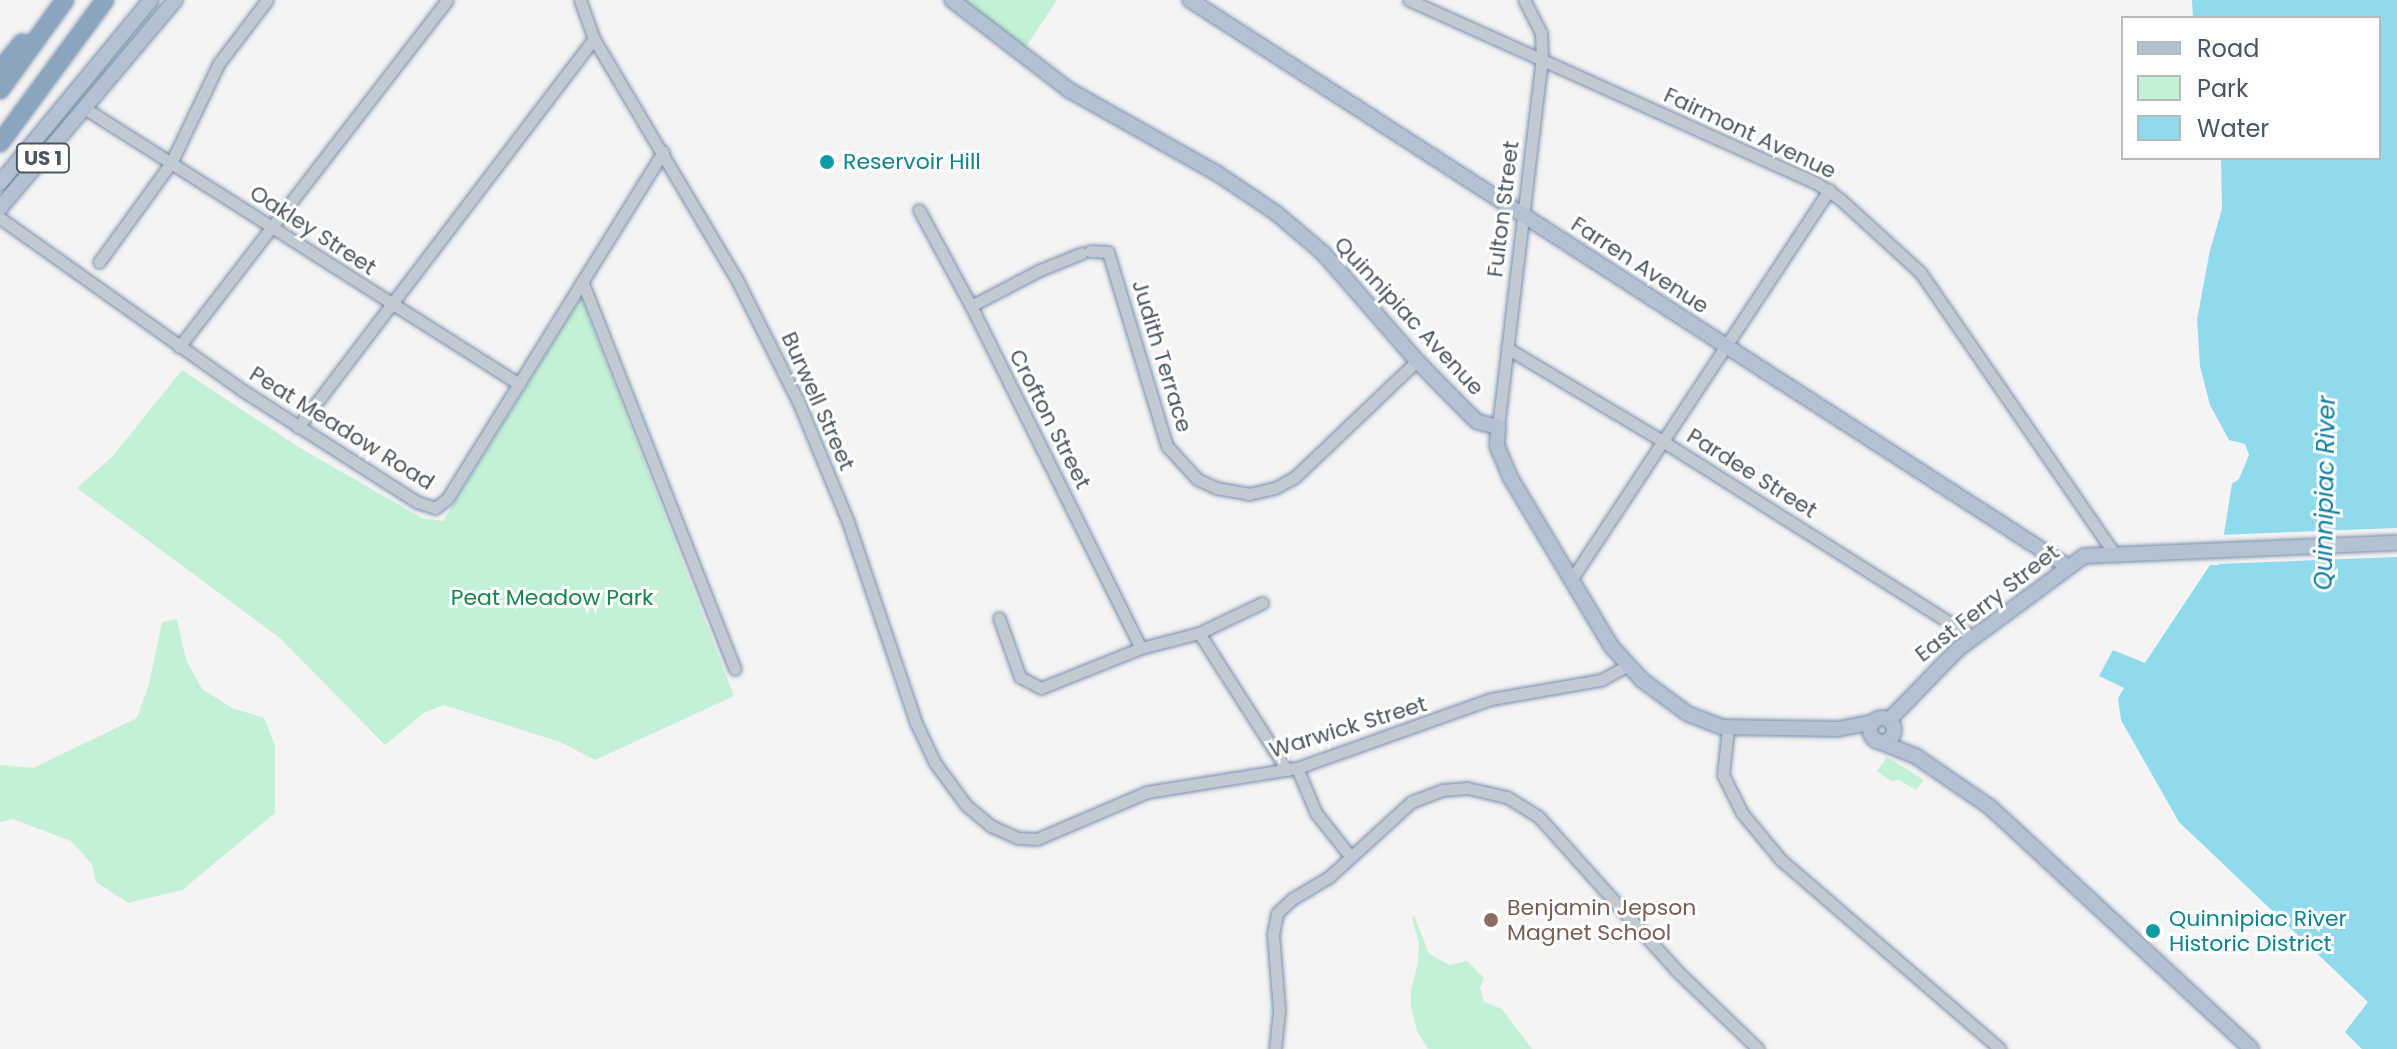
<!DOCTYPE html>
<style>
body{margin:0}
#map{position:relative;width:2397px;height:1049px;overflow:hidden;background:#f5f3f3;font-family:Poppins,sans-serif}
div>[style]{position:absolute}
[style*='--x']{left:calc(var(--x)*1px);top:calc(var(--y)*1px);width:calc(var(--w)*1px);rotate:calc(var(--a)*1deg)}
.green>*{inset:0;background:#c3f1d5}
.water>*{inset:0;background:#90daee}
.pier>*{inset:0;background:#f5f3f3}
.roads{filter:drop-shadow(0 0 2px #7690ad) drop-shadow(0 0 2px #7690ad)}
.minor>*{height:11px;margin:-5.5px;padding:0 5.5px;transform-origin:5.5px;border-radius:5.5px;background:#c1cad2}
.major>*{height:14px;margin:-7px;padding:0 7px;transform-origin:7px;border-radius:7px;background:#b3c2d1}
.major>.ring{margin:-7px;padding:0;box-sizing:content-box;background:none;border:14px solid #b3c2d1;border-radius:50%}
.highway>*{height:16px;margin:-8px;padding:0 8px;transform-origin:8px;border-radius:8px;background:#8ba5c1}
.dots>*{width:22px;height:22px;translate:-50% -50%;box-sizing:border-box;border:4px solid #fff;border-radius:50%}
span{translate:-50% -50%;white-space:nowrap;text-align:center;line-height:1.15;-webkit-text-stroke:6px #fff;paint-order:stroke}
.shield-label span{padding:2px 6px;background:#fff;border:2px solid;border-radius:6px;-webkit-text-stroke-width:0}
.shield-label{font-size:20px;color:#4a5661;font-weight:700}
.street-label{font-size:22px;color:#4a5661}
.culture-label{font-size:22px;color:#0d838f}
.left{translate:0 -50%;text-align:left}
.park-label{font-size:22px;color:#17864f}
.education-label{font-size:22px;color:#785e54}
.water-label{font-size:24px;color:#0c7c9b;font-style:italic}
.legend{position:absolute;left:2121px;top:16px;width:260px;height:144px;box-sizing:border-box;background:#fff;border:2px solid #b7bbc0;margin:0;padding:10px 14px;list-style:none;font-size:24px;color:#4a5661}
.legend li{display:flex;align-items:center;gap:16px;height:40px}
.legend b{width:40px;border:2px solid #b7bbc0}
</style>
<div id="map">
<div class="green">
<i style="clip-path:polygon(963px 0,1057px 0,1025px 48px)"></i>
<i style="clip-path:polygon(581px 298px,734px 696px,595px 760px,560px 742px,444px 705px,424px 713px,385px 745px,280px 638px,77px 488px,113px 456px,182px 370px,300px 448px,422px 518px,443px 521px)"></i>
<i style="clip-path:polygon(177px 619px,186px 660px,202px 689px,232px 708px,264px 718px,275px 745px,275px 813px,182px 890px,128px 903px,96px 882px,92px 864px,71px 841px,13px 819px,0 822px,0 765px,33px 768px,137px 718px,149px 684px,162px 622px)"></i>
<i style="clip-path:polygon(1887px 757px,1924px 780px,1916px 790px,1899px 780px,1891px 781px,1877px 771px)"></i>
<i style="clip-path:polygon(1414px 915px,1429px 954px,1450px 965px,1467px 961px,1484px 978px,1480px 988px,1484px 1002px,1502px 1009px,1532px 1049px,1428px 1049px,1417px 1031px,1411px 1007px,1411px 990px,1418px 962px,1419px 944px,1412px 918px)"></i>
</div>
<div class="water">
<i style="clip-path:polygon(2192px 0,2397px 0,2397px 1049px,2362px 1049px,2345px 1032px,2368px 1002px,2179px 822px,2121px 720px,2118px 698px,2124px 688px,2099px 676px,2113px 650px,2145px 663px,2210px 565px,2219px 565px,2232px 484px,2239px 479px,2249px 455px,2245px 444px,2229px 440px,2210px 405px,2200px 366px,2197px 320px,2210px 250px,2222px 209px,2221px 158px,2379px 158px,2379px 18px,2193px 18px)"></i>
</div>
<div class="pier">
<i style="clip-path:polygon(2397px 528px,2397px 557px,2218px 564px,2218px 535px)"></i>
</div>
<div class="roads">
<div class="minor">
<i style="--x:580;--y:0;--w:41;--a:70.3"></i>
<i style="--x:594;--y:39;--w:276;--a:59.3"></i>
<i style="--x:735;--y:276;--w:140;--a:63.3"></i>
<i style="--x:798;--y:401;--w:131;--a:67.5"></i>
<i style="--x:848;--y:522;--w:212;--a:71.3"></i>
<i style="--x:916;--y:723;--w:44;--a:64.6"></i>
<i style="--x:935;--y:763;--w:52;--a:53.6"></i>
<i style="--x:966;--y:805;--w:33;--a:40"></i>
<i style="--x:991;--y:826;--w:30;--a:24"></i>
<i style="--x:1018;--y:838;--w:19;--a:3"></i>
<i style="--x:1037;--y:839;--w:120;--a:-23.1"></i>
<i style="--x:1147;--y:792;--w:152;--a:-9.1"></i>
<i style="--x:1297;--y:768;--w:206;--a:-19.6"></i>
<i style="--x:1491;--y:699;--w:112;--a:-9.8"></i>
<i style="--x:1601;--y:680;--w:29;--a:-29"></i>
<i style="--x:1409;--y:0;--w:448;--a:24.2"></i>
<i style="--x:1818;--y:184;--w:27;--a:34"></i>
<i style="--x:1840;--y:199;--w:108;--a:42.4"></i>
<i style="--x:1920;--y:272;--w:340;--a:55.4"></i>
<i style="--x:86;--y:109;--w:513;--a:32.42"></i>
<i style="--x:919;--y:210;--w:109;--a:61.6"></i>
<i style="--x:971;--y:306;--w:382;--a:63.6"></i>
<i style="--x:0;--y:218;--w:297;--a:35.4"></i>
<i style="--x:242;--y:390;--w:208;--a:32.6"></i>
<i style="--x:417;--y:502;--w:19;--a:18"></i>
<i style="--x:435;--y:508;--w:15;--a:-37"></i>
<i style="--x:447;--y:499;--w:409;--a:-58.1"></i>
<i style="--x:1090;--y:251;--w:18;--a:3"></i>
<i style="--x:1108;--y:252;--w:203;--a:73.1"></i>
<i style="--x:1167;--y:446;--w:45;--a:47.7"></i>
<i style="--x:1197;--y:479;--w:21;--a:25"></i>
<i style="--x:1216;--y:488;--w:34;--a:10"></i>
<i style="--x:1249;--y:494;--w:27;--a:-13"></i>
<i style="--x:1275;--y:488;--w:23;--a:-29"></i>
<i style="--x:1295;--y:477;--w:168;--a:-43.6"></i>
<i style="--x:99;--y:262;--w:122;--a:-54"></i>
<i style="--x:171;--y:163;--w:111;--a:-64.4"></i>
<i style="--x:219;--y:63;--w:79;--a:-52.7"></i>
<i style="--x:582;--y:281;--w:417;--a:68.5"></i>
<i style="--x:971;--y:306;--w:78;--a:-27.6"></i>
<i style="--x:1040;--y:270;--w:45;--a:-22"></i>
<i style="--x:179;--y:347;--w:438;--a:-52.3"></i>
<i style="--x:1507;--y:348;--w:183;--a:30.9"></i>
<i style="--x:1664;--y:442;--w:365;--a:32.3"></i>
<i style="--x:298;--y:427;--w:488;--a:-52.7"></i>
<i style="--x:1498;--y:427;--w:371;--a:-83.2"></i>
<i style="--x:1542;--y:59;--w:26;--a:-92"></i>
<i style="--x:1541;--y:33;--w:37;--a:-117"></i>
<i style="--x:1571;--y:580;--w:468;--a:-56.5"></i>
<i style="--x:999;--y:618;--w:63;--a:70.4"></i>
<i style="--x:1020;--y:677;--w:24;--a:28"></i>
<i style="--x:1041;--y:688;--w:108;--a:-21.8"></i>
<i style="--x:1141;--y:648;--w:60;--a:-14.5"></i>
<i style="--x:1199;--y:633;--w:70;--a:-25.5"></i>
<i style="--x:1199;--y:633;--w:163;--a:57.3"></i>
<i style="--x:1728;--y:728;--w:47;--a:96.1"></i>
<i style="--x:1723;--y:775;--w:42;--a:63.4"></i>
<i style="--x:1742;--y:813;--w:61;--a:50.3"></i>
<i style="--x:1781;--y:860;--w:289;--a:40.8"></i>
<i style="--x:1297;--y:768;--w:49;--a:67.1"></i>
<i style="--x:1316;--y:813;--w:55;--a:51.7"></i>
<i style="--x:1275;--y:1049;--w:39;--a:-84"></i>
<i style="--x:1279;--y:1010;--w:76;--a:-94.5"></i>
<i style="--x:1273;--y:934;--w:21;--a:-79"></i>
<i style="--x:1277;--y:913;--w:21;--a:-43"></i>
<i style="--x:1292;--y:899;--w:43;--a:-30.7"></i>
<i style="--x:1329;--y:877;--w:111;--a:-42.4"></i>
<i style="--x:1411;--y:802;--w:34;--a:-21"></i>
<i style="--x:1443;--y:790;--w:24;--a:-5"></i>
<i style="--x:1467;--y:788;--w:41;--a:12.7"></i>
<i style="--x:1507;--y:797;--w:36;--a:32"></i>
<i style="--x:1538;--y:816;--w:207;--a:48.1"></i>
<i style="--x:1676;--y:970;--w:114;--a:43.9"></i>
</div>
<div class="major">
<i style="--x:952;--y:0;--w:148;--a:37.6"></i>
<i style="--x:1069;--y:90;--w:171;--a:29.4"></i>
<i style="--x:1218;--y:174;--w:70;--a:33.9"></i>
<i style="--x:1276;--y:213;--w:62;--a:40.4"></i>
<i style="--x:1323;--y:253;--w:143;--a:49"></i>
<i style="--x:1417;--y:361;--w:77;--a:45.5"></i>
<i style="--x:1471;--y:416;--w:9;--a:41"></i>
<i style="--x:1478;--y:422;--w:21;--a:14"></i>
<i style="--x:1498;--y:427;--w:19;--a:93"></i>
<i style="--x:1497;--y:446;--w:34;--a:67"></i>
<i style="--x:1510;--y:477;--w:197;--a:59.1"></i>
<i style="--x:1611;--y:646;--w:46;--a:47.6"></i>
<i style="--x:1642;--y:680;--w:57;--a:36.5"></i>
<i style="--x:1688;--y:714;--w:36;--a:21"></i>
<i style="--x:1722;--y:727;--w:116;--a:1"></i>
<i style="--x:1838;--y:729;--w:36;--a:-11"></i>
<i style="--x:1190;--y:0;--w:1044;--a:32.84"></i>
<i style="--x:0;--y:183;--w:237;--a:-50.5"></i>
<i style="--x:0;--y:208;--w:272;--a:-49.9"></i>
<i class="ring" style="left:1870px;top:718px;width:10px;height:10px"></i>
<i style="--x:1889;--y:720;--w:99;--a:-45.8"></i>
<i style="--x:1958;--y:649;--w:157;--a:-36.4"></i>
<i style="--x:2084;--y:556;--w:313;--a:-2.4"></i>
<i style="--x:1883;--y:743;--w:37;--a:22"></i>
<i style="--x:1917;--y:757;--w:88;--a:34.4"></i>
<i style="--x:1990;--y:807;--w:356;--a:42.8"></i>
</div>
<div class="highway">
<i style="--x:0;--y:70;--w:35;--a:-51"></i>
<i style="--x:0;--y:90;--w:111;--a:-54.2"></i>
<i style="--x:0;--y:143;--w:177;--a:-53.7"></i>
</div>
</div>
<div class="dots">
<i style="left:827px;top:162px;background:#0f9aa8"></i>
<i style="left:1491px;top:920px;background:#8d6e63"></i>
<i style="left:2153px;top:931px;background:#0f9aa8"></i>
</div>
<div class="shield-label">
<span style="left:43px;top:158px">US 1</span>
</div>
<div class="street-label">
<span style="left:1750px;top:133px;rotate:25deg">Fairmont Avenue</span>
<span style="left:1503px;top:209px;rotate:-83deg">Fulton Street</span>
<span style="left:313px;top:230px;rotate:33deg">Oakley Street</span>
<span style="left:1640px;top:265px;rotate:33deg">Farren Avenue</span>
<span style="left:1409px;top:316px;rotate:47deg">Quinnipiac Avenue</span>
<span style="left:1162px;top:356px;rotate:73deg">Judith Terrace</span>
<span style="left:818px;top:401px;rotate:66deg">Burwell Street</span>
<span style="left:1050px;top:419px;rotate:63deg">Crofton Street</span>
<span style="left:342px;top:428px;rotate:32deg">Peat Meadow Road</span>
<span style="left:1752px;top:473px;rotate:32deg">Pardee Street</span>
<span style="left:1987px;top:603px;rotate:-38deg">East Ferry Street</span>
<span style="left:1348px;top:727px;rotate:-17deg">Warwick Street</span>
</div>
<div class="culture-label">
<span class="left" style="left:843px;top:162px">Reservoir Hill</span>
<span class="left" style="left:2169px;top:931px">Quinnipiac River<br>Historic District</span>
</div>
<div class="park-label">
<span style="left:552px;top:598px">Peat Meadow Park</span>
</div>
<div class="education-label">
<span class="left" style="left:1507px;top:920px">Benjamin Jepson<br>Magnet School</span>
</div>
<div class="water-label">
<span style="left:2325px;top:493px;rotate:-89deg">Quinnipiac River</span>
</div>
<ul class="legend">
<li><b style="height:10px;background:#b3c2d1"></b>Road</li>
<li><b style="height:22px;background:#c3f1d5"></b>Park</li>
<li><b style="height:22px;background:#90daee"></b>Water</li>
</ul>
</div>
